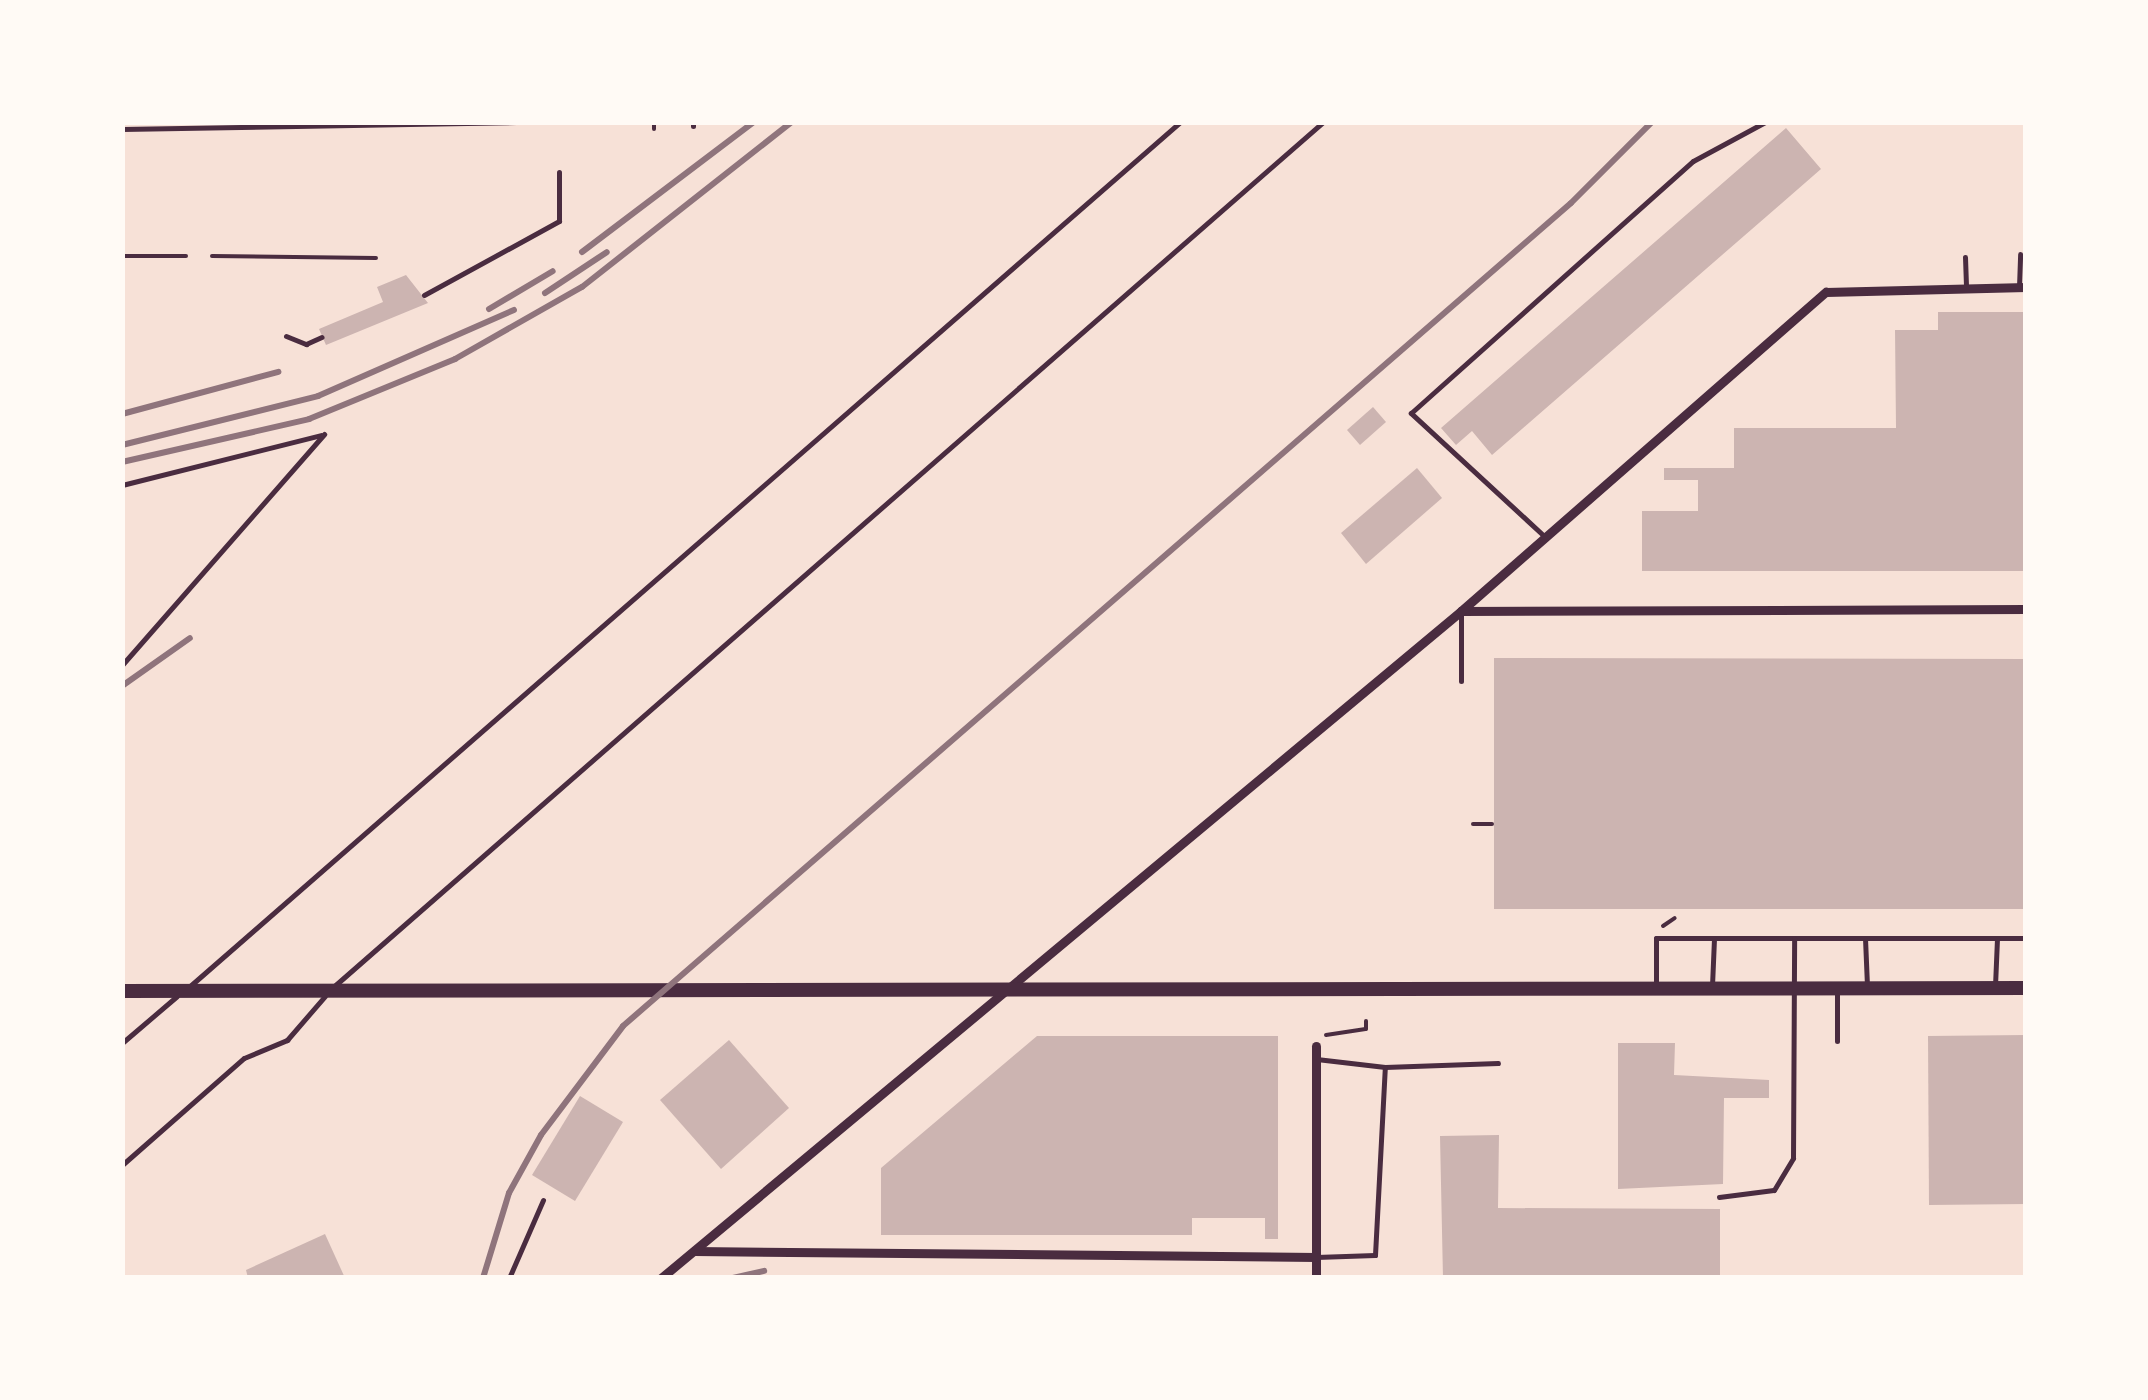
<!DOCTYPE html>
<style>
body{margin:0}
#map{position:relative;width:2148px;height:1400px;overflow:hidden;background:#f7e1d7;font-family:Ubuntu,sans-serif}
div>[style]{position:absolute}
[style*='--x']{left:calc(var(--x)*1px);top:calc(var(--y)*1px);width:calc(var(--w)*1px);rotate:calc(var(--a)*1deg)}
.building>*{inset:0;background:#ccb4b1}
.path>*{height:4px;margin:-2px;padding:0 2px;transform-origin:2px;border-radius:2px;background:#4a2c40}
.service>*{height:5px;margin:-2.5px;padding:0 2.5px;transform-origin:2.5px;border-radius:2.5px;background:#4a2c40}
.minor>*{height:9px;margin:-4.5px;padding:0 4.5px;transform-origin:4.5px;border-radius:4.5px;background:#4a2c40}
.primary>*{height:14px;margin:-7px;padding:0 7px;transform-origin:7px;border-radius:7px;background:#4a2c40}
.rail>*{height:6px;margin:-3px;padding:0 3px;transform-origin:3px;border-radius:3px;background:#8f747c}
span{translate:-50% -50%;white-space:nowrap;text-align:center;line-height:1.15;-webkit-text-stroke:8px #fffaf5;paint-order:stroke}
.frame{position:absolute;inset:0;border:125px solid #fffaf5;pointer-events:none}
</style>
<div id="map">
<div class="building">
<i style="clip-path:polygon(1786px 128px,1821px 169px,1492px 455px,1472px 431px,1456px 445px,1441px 428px)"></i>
<i style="clip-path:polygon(406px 275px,428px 303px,326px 345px,319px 329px,383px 302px,377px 287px)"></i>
<i style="clip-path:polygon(1938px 312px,2026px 312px,2026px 571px,1642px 571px,1642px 511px,1698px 511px,1698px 480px,1664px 480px,1664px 468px,1734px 468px,1734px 428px,1896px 428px,1895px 330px,1938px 330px)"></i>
<i style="clip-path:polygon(1373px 407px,1386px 422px,1360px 445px,1347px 430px)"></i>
<i style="clip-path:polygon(1417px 468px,1442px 498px,1366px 564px,1341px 533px)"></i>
<i style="clip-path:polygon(1494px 658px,2026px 659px,2026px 909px,1494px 909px)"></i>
<i style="clip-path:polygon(2026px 1035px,2026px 1204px,1929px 1205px,1928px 1036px)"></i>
<i style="clip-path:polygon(1037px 1036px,1278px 1036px,1278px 1239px,1265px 1239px,1265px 1218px,1192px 1218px,1192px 1235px,881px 1235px,881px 1168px)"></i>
<i style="clip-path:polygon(729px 1040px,789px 1108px,721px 1169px,660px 1100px)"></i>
<i style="clip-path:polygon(1618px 1043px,1675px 1043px,1674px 1075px,1769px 1080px,1769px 1098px,1724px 1098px,1723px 1184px,1618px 1189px)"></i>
<i style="clip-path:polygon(580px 1096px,623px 1122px,575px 1201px,532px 1175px)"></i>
<i style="clip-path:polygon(1499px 1135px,1498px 1208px,1720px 1209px,1720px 1278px,1443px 1278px,1440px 1136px)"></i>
<i style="clip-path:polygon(325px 1234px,345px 1278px,248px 1278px,246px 1270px)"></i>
</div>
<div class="path">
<i style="--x:654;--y:122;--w:7;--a:90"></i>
<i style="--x:122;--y:256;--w:64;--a:0"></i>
<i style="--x:212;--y:256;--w:164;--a:0.7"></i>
<i style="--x:1473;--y:824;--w:19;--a:0"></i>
<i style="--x:1663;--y:926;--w:14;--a:-34"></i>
<i style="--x:1326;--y:1035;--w:40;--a:-8.5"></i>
<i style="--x:1366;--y:1029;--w:8;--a:-90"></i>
</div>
<div class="service">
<i style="--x:693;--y:122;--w:4;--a:90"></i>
<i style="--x:122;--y:129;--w:394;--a:-1"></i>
<i style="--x:1965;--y:257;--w:31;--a:88"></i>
<i style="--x:2019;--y:287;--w:33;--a:-88"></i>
<i style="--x:424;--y:295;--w:154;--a:-28.7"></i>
<i style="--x:559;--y:221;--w:49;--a:-90"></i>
<i style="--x:286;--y:336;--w:22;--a:22"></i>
<i style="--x:306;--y:344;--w:17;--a:-24"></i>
<i style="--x:122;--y:485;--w:205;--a:-14.1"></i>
<i style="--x:1543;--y:535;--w:180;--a:-137.3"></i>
<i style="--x:1411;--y:413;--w:378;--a:-41.8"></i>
<i style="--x:1693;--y:161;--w:82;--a:-28.4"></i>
<i style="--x:122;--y:665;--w:307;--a:-48.8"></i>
<i style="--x:1461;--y:681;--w:67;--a:-90"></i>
<i style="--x:1865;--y:938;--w:48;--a:87.6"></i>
<i style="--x:190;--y:986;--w:1314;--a:-41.11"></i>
<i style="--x:1712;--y:986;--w:48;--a:-87.6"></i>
<i style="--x:1995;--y:986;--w:48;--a:-87.6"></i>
<i style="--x:1656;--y:987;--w:49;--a:-90"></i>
<i style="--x:1656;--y:938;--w:370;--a:0"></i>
<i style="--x:332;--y:988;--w:1316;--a:-41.15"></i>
<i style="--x:1837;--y:992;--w:49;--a:90"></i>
<i style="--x:122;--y:1043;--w:72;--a:-40.5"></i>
<i style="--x:1385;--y:1067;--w:113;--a:-2"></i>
<i style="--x:122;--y:1165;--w:162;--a:-41.3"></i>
<i style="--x:244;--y:1058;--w:47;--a:-22.7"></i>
<i style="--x:287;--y:1040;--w:58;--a:-49.2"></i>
<i style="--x:1719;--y:1197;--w:55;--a:-7.3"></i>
<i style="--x:1774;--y:1190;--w:37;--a:-59"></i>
<i style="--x:1793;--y:1158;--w:219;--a:-89.7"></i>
<i style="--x:1316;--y:1257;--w:59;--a:-1.9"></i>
<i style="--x:1375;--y:1255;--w:188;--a:-87"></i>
<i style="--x:1385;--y:1067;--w:69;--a:-173.4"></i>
<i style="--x:509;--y:1278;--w:85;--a:-66.4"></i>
</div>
<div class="minor">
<i style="--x:1461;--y:611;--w:565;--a:-0.2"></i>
<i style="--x:1316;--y:1046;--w:232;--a:90"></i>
<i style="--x:694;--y:1251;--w:622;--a:0.55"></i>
<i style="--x:661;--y:1278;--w:1042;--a:-39.82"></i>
<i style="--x:1461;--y:611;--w:485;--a:-41.2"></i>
<i style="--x:1826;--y:292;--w:200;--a:-1.4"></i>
</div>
<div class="primary">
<i style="--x:122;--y:991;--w:1904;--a:-0.09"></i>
</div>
<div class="rail">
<i style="--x:582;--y:252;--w:216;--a:-37.1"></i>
<i style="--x:545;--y:293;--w:74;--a:-33.5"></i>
<i style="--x:489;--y:309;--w:74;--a:-30.7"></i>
<i style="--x:122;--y:414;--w:162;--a:-15.1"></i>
<i style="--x:122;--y:445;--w:202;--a:-14"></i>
<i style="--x:318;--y:396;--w:214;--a:-23.7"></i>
<i style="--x:122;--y:462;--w:192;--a:-12.9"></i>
<i style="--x:309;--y:419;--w:158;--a:-22.3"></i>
<i style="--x:455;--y:359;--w:146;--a:-29.6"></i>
<i style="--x:582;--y:287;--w:267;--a:-38.2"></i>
<i style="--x:122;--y:686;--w:83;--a:-35.2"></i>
<i style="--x:483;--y:1278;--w:89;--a:-73"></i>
<i style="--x:509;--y:1193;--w:66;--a:-61.1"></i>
<i style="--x:541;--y:1135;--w:136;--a:-53"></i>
<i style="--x:623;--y:1026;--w:1255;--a:-40.96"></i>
<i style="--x:1571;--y:203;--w:115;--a:-45"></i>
<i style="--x:733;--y:1278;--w:32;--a:-13"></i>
</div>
<div class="frame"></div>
</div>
